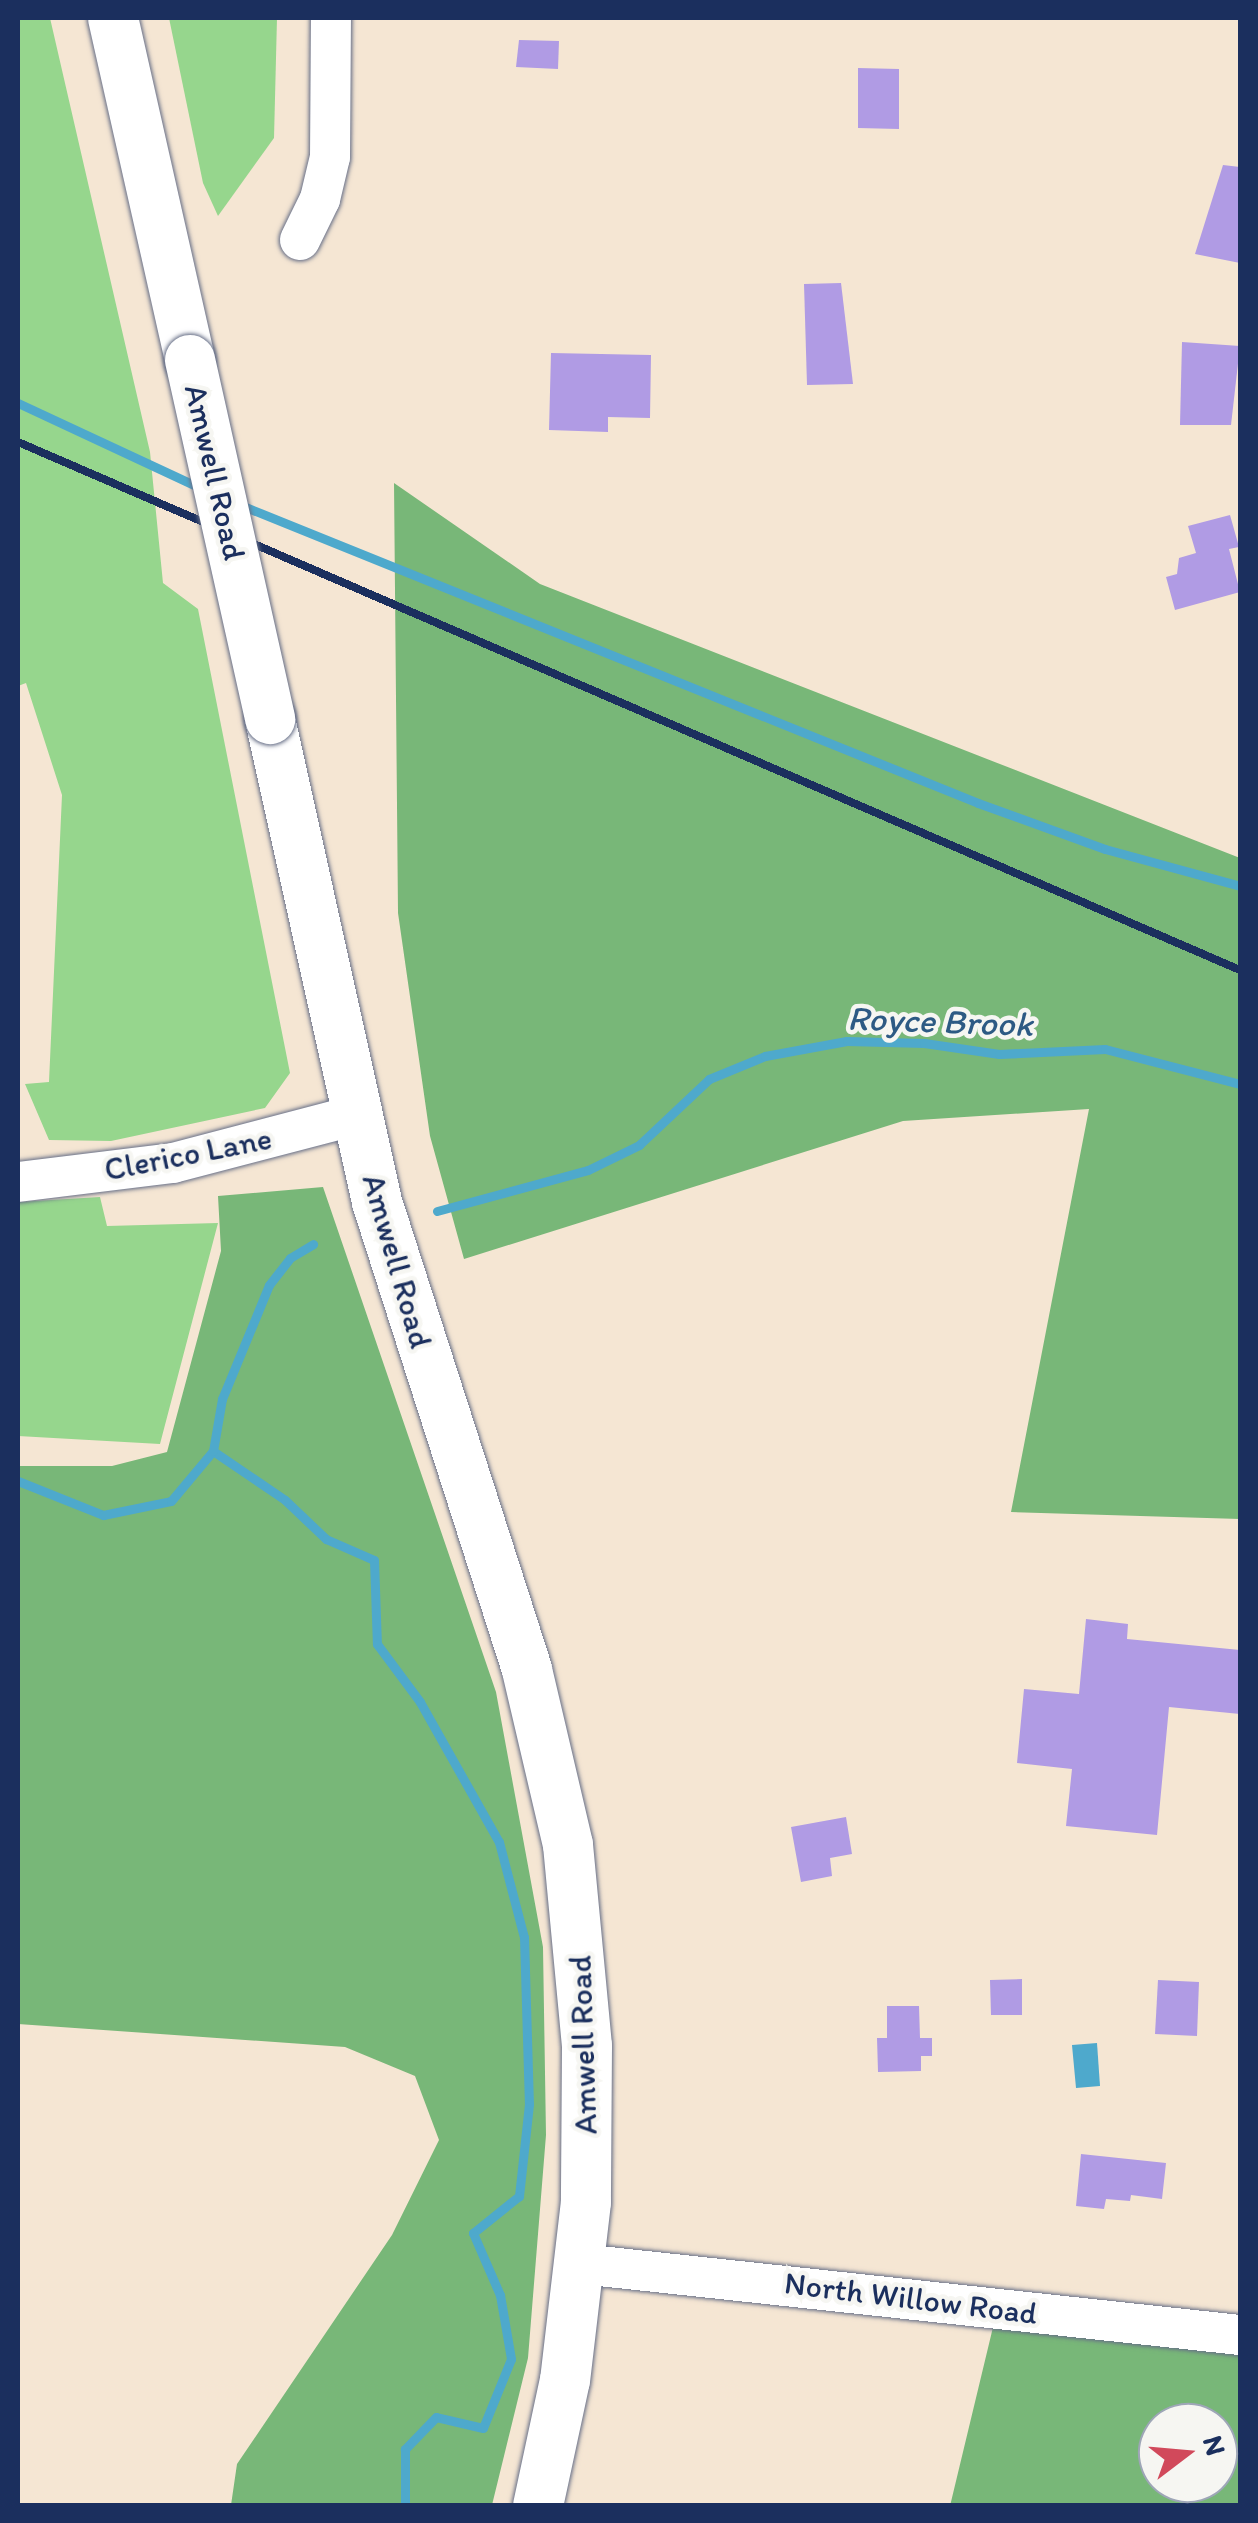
<!DOCTYPE html>
<style>
body{margin:0}
#map{position:relative;width:1258px;height:2523px;overflow:hidden;background:#f5e6d3;font-family:Itim,sans-serif}
div>[style]{position:absolute}
[style*='--x']{left:calc(var(--x)*1px);top:calc(var(--y)*1px);width:calc(var(--w)*1px);rotate:calc(var(--a)*1deg)}
.green>*{inset:0;background:#96d68d}
.forest>*{inset:0;background:#78b778}
.water>*{inset:0;background:#4ea9cc}
.stream>*{height:9px;margin:-4.5px;padding:0 4.5px;transform-origin:4.5px;border-radius:4.5px;background:#4ea9cc}
.building>*{inset:0;background:#b09be4}
.roads{filter:drop-shadow(0 0 2px #676f87) drop-shadow(0 0 2px #676f87)}
.minor>*{height:40px;margin:-20px;padding:0 20px;transform-origin:20px;border-radius:20px;background:#fff}
.major>*{height:50px;margin:-25px;padding:0 25px;transform-origin:25px;border-radius:25px;background:#fff}
.rail>*{height:8px;margin:-4px;padding:0 4px;transform-origin:4px;border-radius:4px;background:#1b2f5e}
.bridges{filter:drop-shadow(0 0 2px #676f87) drop-shadow(0 0 2px #676f87)}
.major-bridge>*{height:50px;margin:-25px;padding:0 25px;transform-origin:25px;border-radius:25px;background:#fff}
span{translate:-50% -50%;white-space:nowrap;text-align:center;line-height:1.15;-webkit-text-stroke:9px #f6f6f2;paint-order:stroke}
.street-label{font-size:32px;color:#1b2f5e}
.water-label{font-size:35px;color:#2d5a84;font-style:italic}
.frame{position:absolute;inset:0;border:20px solid #1b2f5e;pointer-events:none}
.north{position:absolute;left:1138px;top:2403px;width:100px;height:100px;box-sizing:border-box;background:#f6f6f2;border:2px solid #9ea6b7;border-radius:50%;rotate:74deg;font-size:28px;font-weight:700;line-height:40px;text-align:center;color:#1b2f5e}
.north::after{content:'';display:block;margin:auto;width:35px;height:45px;background:#d1495b;clip-path:polygon(50% 0,100% 100%,50% 72%,0 100%)}
</style>
<div id="map">
<div class="green">
<i style="clip-path:polygon(18px 18px,50px 18px,150px 452px,163px 583px,198px 609px,290px 1073px,265px 1108px,111px 1141px,49px 1140px,25px 1084px,49px 1082px,62px 795px,26px 683px,18px 686px)"></i>
<i style="clip-path:polygon(169px 18px,277px 18px,274px 138px,218px 216px,203px 183px)"></i>
<i style="clip-path:polygon(100px 1197px,107px 1226px,218px 1223px,160px 1444px,18px 1436px,18px 1202px)"></i>
</div>
<div class="forest">
<i style="clip-path:polygon(394px 483px,540px 584px,1240px 858px,1240px 1519px,1011px 1512px,1089px 1109px,903px 1121px,464px 1259px,430px 1136px,398px 913px)"></i>
<i style="clip-path:polygon(323px 1187px,496px 1692px,543px 1947px,546px 2135px,528px 2358px,492px 2505px,231px 2505px,237px 2464px,392px 2235px,439px 2140px,415px 2076px,345px 2047px,18px 2024px,18px 1466px,112px 1466px,167px 1452px,221px 1251px,218px 1196px)"></i>
<i style="clip-path:polygon(evenodd,994px 2323px,1240px 2347px,1240px 2505px,950px 2506px,994px 2323px,1158px 2423px,1218px 2423px,1218px 2483px,1158px 2483px,1158px 2423px)"></i>
</div>
<div class="water">
<i style="clip-path:polygon(1097px 2043px,1100px 2086px,1076px 2088px,1072px 2045px)"></i>
</div>
<div class="stream">
<i style="--x:18;--y:403;--w:201;--a:25"></i>
<i style="--x:238;--y:504;--w:798;--a:22"></i>
<i style="--x:978;--y:803;--w:135;--a:19.9"></i>
<i style="--x:1105;--y:849;--w:140;--a:15.3"></i>
<i style="--x:437;--y:1211;--w:156;--a:-15.2"></i>
<i style="--x:588;--y:1170;--w:57;--a:-26.1"></i>
<i style="--x:639;--y:1145;--w:96;--a:-43.3"></i>
<i style="--x:709;--y:1079;--w:61;--a:-22.3"></i>
<i style="--x:765;--y:1056;--w:83;--a:-10.4"></i>
<i style="--x:847;--y:1041;--w:77;--a:1.5"></i>
<i style="--x:924;--y:1043;--w:76;--a:8.3"></i>
<i style="--x:999;--y:1054;--w:106;--a:-2.7"></i>
<i style="--x:1105;--y:1049;--w:139;--a:14.5"></i>
<i style="--x:213;--y:1451;--w:87;--a:34.2"></i>
<i style="--x:285;--y:1500;--w:57;--a:43.6"></i>
<i style="--x:326;--y:1539;--w:52;--a:23.6"></i>
<i style="--x:374;--y:1560;--w:84;--a:88"></i>
<i style="--x:377;--y:1644;--w:72;--a:53.4"></i>
<i style="--x:420;--y:1702;--w:161;--a:60.6"></i>
<i style="--x:499;--y:1842;--w:98;--a:75.3"></i>
<i style="--x:524;--y:1937;--w:167;--a:88.3"></i>
<i style="--x:529;--y:2104;--w:93;--a:96.2"></i>
<i style="--x:519;--y:2196;--w:59;--a:141.2"></i>
<i style="--x:473;--y:2233;--w:68;--a:66.5"></i>
<i style="--x:500;--y:2295;--w:65;--a:80.2"></i>
<i style="--x:511;--y:2359;--w:74;--a:112.1"></i>
<i style="--x:483;--y:2428;--w:48;--a:-166.8"></i>
<i style="--x:436;--y:2417;--w:45;--a:134.1"></i>
<i style="--x:405;--y:2449;--w:57;--a:90"></i>
<i style="--x:18;--y:1481;--w:92;--a:21.8"></i>
<i style="--x:103;--y:1515;--w:69;--a:-11.6"></i>
<i style="--x:171;--y:1501;--w:65;--a:-50"></i>
<i style="--x:213;--y:1451;--w:53;--a:-80.2"></i>
<i style="--x:222;--y:1399;--w:123;--a:-67.6"></i>
<i style="--x:269;--y:1285;--w:34;--a:-52"></i>
<i style="--x:290;--y:1258;--w:27;--a:-31"></i>
</div>
<div class="building">
<i style="clip-path:polygon(519px 40px,559px 41px,558px 69px,516px 67px)"></i>
<i style="clip-path:polygon(858px 68px,899px 69px,899px 129px,858px 128px)"></i>
<i style="clip-path:polygon(1223px 165px,1240px 167px,1240px 263px,1195px 254px)"></i>
<i style="clip-path:polygon(841px 283px,853px 384px,807px 385px,804px 284px)"></i>
<i style="clip-path:polygon(1182px 342px,1240px 346px,1231px 425px,1180px 425px)"></i>
<i style="clip-path:polygon(551px 353px,651px 355px,650px 418px,608px 417px,608px 432px,549px 430px)"></i>
<i style="clip-path:polygon(1230px 515px,1239px 547px,1229px 549px,1240px 592px,1175px 610px,1166px 577px,1177px 574px,1179px 558px,1196px 553px,1188px 526px)"></i>
<i style="clip-path:polygon(1086px 1619px,1128px 1624px,1127px 1639px,1240px 1650px,1240px 1714px,1169px 1707px,1157px 1835px,1066px 1826px,1072px 1769px,1017px 1763px,1024px 1689px,1079px 1694px)"></i>
<i style="clip-path:polygon(846px 1817px,852px 1854px,830px 1858px,832px 1876px,801px 1882px,791px 1827px)"></i>
<i style="clip-path:polygon(1022px 1979px,1022px 2015px,991px 2015px,990px 1980px)"></i>
<i style="clip-path:polygon(1158px 1980px,1199px 1982px,1197px 2036px,1155px 2034px)"></i>
<i style="clip-path:polygon(887px 2006px,919px 2006px,920px 2038px,932px 2038px,932px 2056px,921px 2056px,921px 2071px,878px 2072px,877px 2038px,887px 2038px)"></i>
<i style="clip-path:polygon(1081px 2154px,1166px 2163px,1162px 2199px,1131px 2195px,1130px 2201px,1106px 2199px,1104px 2209px,1076px 2206px)"></i>
</div>
<div class="roads">
<div class="minor">
<i style="--x:300;--y:240;--w:46;--a:-64"></i>
<i style="--x:320;--y:199;--w:43;--a:-76.6"></i>
<i style="--x:330;--y:157;--w:139;--a:-89.6"></i>
<i style="--x:18;--y:1182;--w:156;--a:-7"></i>
<i style="--x:173;--y:1163;--w:189;--a:-14.7"></i>
<i style="--x:581;--y:2264;--w:663;--a:6.15"></i>
</div>
<div class="major">
<i style="--x:113;--y:18;--w:351;--a:77.3"></i>
<i style="--x:270;--y:719;--w:495;--a:77.5"></i>
<i style="--x:377;--y:1202;--w:491;--a:72.2"></i>
<i style="--x:527;--y:1670;--w:180;--a:76.8"></i>
<i style="--x:568;--y:1845;--w:202;--a:84.6"></i>
<i style="--x:587;--y:2046;--w:156;--a:90.4"></i>
<i style="--x:586;--y:2202;--w:179;--a:96.7"></i>
<i style="--x:565;--y:2380;--w:129;--a:102.1"></i>
</div>
</div>
<div class="rail">
<i style="--x:18;--y:442;--w:1331;--a:23.37"></i>
</div>
<div class="bridges">
<div class="major-bridge">
<i style="--x:190;--y:360;--w:368;--a:77.4"></i>
</div>
</div>
<div class="street-label">
<span style="left:215px;top:472px;rotate:77deg">Amwell Road</span>
<span style="left:188px;top:1154px;rotate:-11deg">Clerico Lane</span>
<span style="left:397px;top:1261px;rotate:74deg">Amwell Road</span>
<span style="left:583px;top:2045px;rotate:-92deg">Amwell Road</span>
<span style="left:911px;top:2298px;rotate:7deg">North Willow Road</span>
</div>
<div class="water-label">
<span style="left:940px;top:1021px;rotate:2deg">Royce Brook</span>
</div>
<div class="frame"></div>
<div class="north">N</div>
</div>
